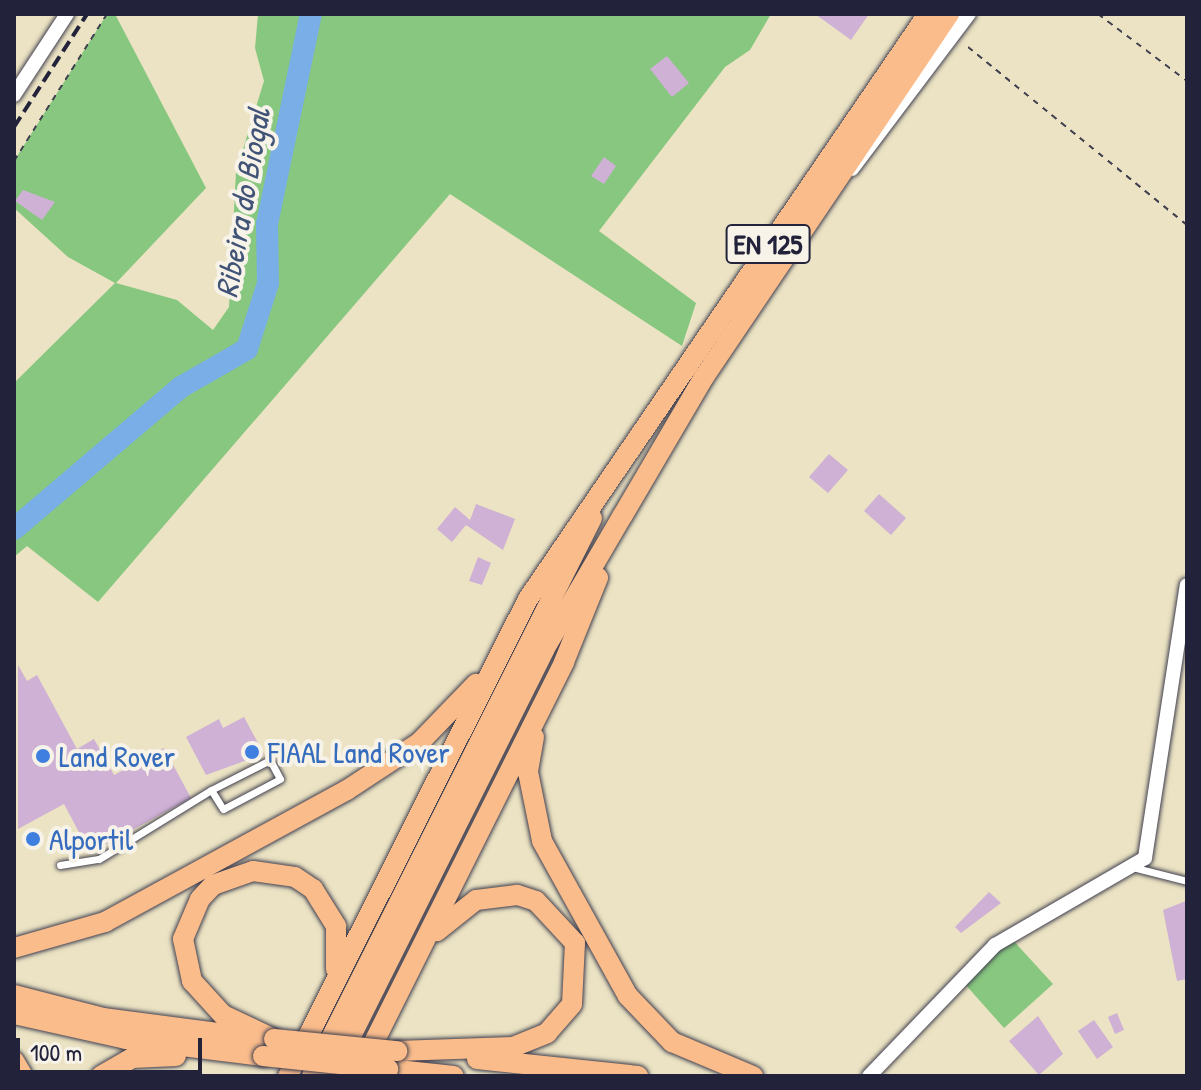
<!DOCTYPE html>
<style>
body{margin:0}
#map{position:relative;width:1201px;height:1090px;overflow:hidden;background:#ebe3c3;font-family:"Patrick Hand",sans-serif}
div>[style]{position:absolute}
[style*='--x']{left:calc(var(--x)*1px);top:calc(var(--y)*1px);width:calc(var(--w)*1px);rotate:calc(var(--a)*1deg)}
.green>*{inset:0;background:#87c77f}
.river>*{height:22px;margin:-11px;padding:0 11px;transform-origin:11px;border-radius:11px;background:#7aaee7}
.building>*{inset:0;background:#cfb1d5}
.path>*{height:2px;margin-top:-1px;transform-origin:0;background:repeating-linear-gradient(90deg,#403f4f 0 6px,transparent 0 12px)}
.roads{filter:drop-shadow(0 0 2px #403f4f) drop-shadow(0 0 2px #403f4f)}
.lane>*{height:7px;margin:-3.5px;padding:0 3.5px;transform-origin:3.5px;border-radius:3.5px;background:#fff}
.street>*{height:14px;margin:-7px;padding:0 7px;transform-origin:7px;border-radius:7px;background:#fff}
.primary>*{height:20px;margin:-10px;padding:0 10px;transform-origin:10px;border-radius:10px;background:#fabc8b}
.rail>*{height:4px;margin-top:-2px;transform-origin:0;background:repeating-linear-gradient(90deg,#22223b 0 12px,transparent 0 18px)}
.bridges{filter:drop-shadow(0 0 2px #403f4f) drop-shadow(0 0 2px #403f4f)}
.primary-bridge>*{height:20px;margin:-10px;padding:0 10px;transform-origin:10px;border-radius:10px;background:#fabc8b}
.dots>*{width:22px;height:22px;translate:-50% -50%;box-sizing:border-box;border:4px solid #f7f3e8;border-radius:50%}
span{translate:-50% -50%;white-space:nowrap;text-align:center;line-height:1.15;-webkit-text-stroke:8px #f7f3e8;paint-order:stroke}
.shield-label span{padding:2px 6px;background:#f7f3e8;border:2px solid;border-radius:6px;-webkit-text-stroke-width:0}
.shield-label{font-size:28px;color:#22223b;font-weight:700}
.shop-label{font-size:30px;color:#366cbe}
.left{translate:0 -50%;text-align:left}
.water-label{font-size:32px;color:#415377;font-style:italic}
.frame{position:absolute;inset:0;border:16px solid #22223b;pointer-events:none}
.scale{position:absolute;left:16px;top:1038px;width:186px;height:36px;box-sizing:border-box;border:4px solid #22223b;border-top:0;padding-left:10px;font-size:24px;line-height:28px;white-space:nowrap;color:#22223b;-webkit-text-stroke:6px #f7f3e8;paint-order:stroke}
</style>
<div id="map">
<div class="green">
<i style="clip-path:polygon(107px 14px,115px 14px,206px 188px,116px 283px,177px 300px,213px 330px,229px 307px,236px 172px,264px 81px,255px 48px,258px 14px,771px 14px,750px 50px,725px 67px,599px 231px,696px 303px,682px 346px,450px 194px,98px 602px,27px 546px,14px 557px,14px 383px,115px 283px,68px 257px,14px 208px,14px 161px)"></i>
<i style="clip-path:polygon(1012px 939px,1053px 984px,1004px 1028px,964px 983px)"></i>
</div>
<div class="river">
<i style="--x:14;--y:529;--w:219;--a:-40.4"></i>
<i style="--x:181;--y:387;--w:76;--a:-29.9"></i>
<i style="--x:247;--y:349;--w:69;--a:-72.3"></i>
<i style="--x:268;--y:283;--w:59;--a:-91"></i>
<i style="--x:267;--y:224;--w:215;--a:-78.2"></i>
</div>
<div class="building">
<i style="clip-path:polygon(815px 14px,869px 14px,851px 40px)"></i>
<i style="clip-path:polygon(667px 56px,689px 83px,672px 97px,650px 69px)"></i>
<i style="clip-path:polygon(604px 157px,616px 166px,604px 184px,591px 176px)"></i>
<i style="clip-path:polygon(23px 190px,55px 202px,42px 220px,15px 201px)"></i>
<i style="clip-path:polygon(829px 454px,848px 470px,828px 493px,809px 477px)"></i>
<i style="clip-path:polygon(879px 494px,906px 518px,891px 535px,864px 511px)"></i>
<i style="clip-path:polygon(476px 504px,515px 519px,503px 550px,466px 525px,452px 542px,437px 529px,455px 507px,470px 520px)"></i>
<i style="clip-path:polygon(478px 557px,491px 563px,482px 585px,469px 581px)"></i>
<i style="clip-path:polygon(18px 665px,27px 681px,37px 675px,77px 749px,94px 739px,114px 775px,164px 748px,191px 798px,90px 853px,64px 804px,18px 829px)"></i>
<i style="clip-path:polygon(244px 717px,264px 754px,206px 775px,186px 737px,219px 719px,223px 728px)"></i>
<i style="clip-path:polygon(989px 892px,1001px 903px,961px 933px,955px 927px)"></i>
<i style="clip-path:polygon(1186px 901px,1187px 979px,1177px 981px,1163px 910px)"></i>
<i style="clip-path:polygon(1117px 1013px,1124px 1030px,1115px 1034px,1108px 1017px)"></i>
<i style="clip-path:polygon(1038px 1016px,1063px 1054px,1039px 1075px,1009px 1041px)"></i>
<i style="clip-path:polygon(1094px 1020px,1113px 1047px,1097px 1059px,1078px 1031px)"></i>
</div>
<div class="path">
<i style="--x:1098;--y:14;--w:111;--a:37"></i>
<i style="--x:968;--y:47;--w:282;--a:39.1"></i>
<i style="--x:14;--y:161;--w:174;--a:-57.7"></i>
</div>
<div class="roads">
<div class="lane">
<i style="--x:60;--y:865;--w:39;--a:-9"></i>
<i style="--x:99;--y:859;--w:132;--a:-31.6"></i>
<i style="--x:211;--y:790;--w:66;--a:-27"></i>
<i style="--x:270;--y:760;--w:21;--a:62"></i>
<i style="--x:280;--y:779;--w:64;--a:152.2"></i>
<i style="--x:223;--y:809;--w:22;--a:-122"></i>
<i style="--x:1136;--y:868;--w:53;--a:14.3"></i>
</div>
<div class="street">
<i style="--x:14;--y:95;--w:97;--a:-56.8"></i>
<i style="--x:852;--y:169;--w:194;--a:-53"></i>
<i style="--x:869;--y:1076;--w:182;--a:-46.1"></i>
<i style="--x:995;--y:945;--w:173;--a:-30.1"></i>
<i style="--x:1145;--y:858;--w:276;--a:-81.3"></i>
</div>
<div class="primary">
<i style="--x:534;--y:737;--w:36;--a:100"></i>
<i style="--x:528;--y:772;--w:70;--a:78.5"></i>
<i style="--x:542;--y:841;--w:177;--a:61"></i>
<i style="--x:628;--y:996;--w:64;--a:46.3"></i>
<i style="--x:672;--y:1042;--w:88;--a:22.8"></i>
<i style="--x:14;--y:948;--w:95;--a:-15.9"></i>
<i style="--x:105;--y:922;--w:276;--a:-28.6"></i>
<i style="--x:347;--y:790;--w:87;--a:-33.3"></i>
<i style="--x:420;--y:742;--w:81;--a:-46"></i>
<i style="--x:14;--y:995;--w:92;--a:14.5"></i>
<i style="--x:103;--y:1018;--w:156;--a:7.4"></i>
<i style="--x:14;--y:1014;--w:115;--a:12.6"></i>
<i style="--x:126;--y:1039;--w:138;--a:7.1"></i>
<i style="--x:274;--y:1039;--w:56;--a:-154.8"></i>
<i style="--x:223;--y:1015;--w:46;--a:-132.4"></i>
<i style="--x:192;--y:981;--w:43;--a:-102.1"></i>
<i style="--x:183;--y:939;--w:43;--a:-67"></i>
<i style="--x:200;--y:899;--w:19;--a:-47"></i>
<i style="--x:213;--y:885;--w:42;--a:-19.3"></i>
<i style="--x:253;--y:871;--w:42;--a:8.1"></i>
<i style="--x:295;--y:877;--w:22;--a:34"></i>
<i style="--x:313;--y:889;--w:44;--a:58.1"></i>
<i style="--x:336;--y:926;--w:43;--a:90"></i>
<i style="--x:397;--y:1051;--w:116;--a:-2"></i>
<i style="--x:513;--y:1047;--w:37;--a:-22"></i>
<i style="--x:547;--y:1033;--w:38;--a:-49"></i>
<i style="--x:572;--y:1004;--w:61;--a:-87.2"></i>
<i style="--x:575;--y:943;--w:57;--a:-132.9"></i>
<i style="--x:536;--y:901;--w:20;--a:-162"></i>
<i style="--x:517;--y:895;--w:41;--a:173"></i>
<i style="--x:476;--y:900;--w:50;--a:141.5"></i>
<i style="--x:477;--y:1059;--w:162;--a:6"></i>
<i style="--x:14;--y:1061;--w:17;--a:59"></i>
<i style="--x:388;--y:1069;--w:66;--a:6.1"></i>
<i style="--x:101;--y:1076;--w:36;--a:-30"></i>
<i style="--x:132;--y:1058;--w:44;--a:-2.6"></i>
<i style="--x:288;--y:1076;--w:534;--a:-63.29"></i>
<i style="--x:528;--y:599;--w:709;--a:-55.64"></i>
<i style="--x:312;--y:1076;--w:624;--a:-63.35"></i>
<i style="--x:331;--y:1076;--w:476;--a:-63.4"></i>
<i style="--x:544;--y:650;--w:156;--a:-59.7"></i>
<i style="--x:623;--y:515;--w:160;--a:-59.6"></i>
<i style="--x:704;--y:377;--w:438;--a:-56"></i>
<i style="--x:357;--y:1076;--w:463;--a:-63.4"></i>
<i style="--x:564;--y:662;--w:91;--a:-68"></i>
</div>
</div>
<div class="rail">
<i style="--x:14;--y:127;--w:135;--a:-57.1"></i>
</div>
<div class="bridges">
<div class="primary-bridge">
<i style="--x:274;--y:1039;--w:124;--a:5.6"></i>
<i style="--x:263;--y:1056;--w:126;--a:5.9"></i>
</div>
</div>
<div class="dots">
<i style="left:252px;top:752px;background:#3f7fe0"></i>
<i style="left:43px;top:756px;background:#3f7fe0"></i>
<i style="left:33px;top:839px;background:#3f7fe0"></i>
</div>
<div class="shield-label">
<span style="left:768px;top:244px">EN 125</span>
</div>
<div class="shop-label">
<span class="left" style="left:268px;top:752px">FIAAL Land Rover</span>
<span class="left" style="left:59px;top:756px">Land Rover</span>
<span class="left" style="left:49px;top:839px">Alportil</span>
</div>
<div class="water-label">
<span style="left:243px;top:203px;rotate:-80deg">Ribeira do Biogal</span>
</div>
<div class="frame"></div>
<div class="scale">100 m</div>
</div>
